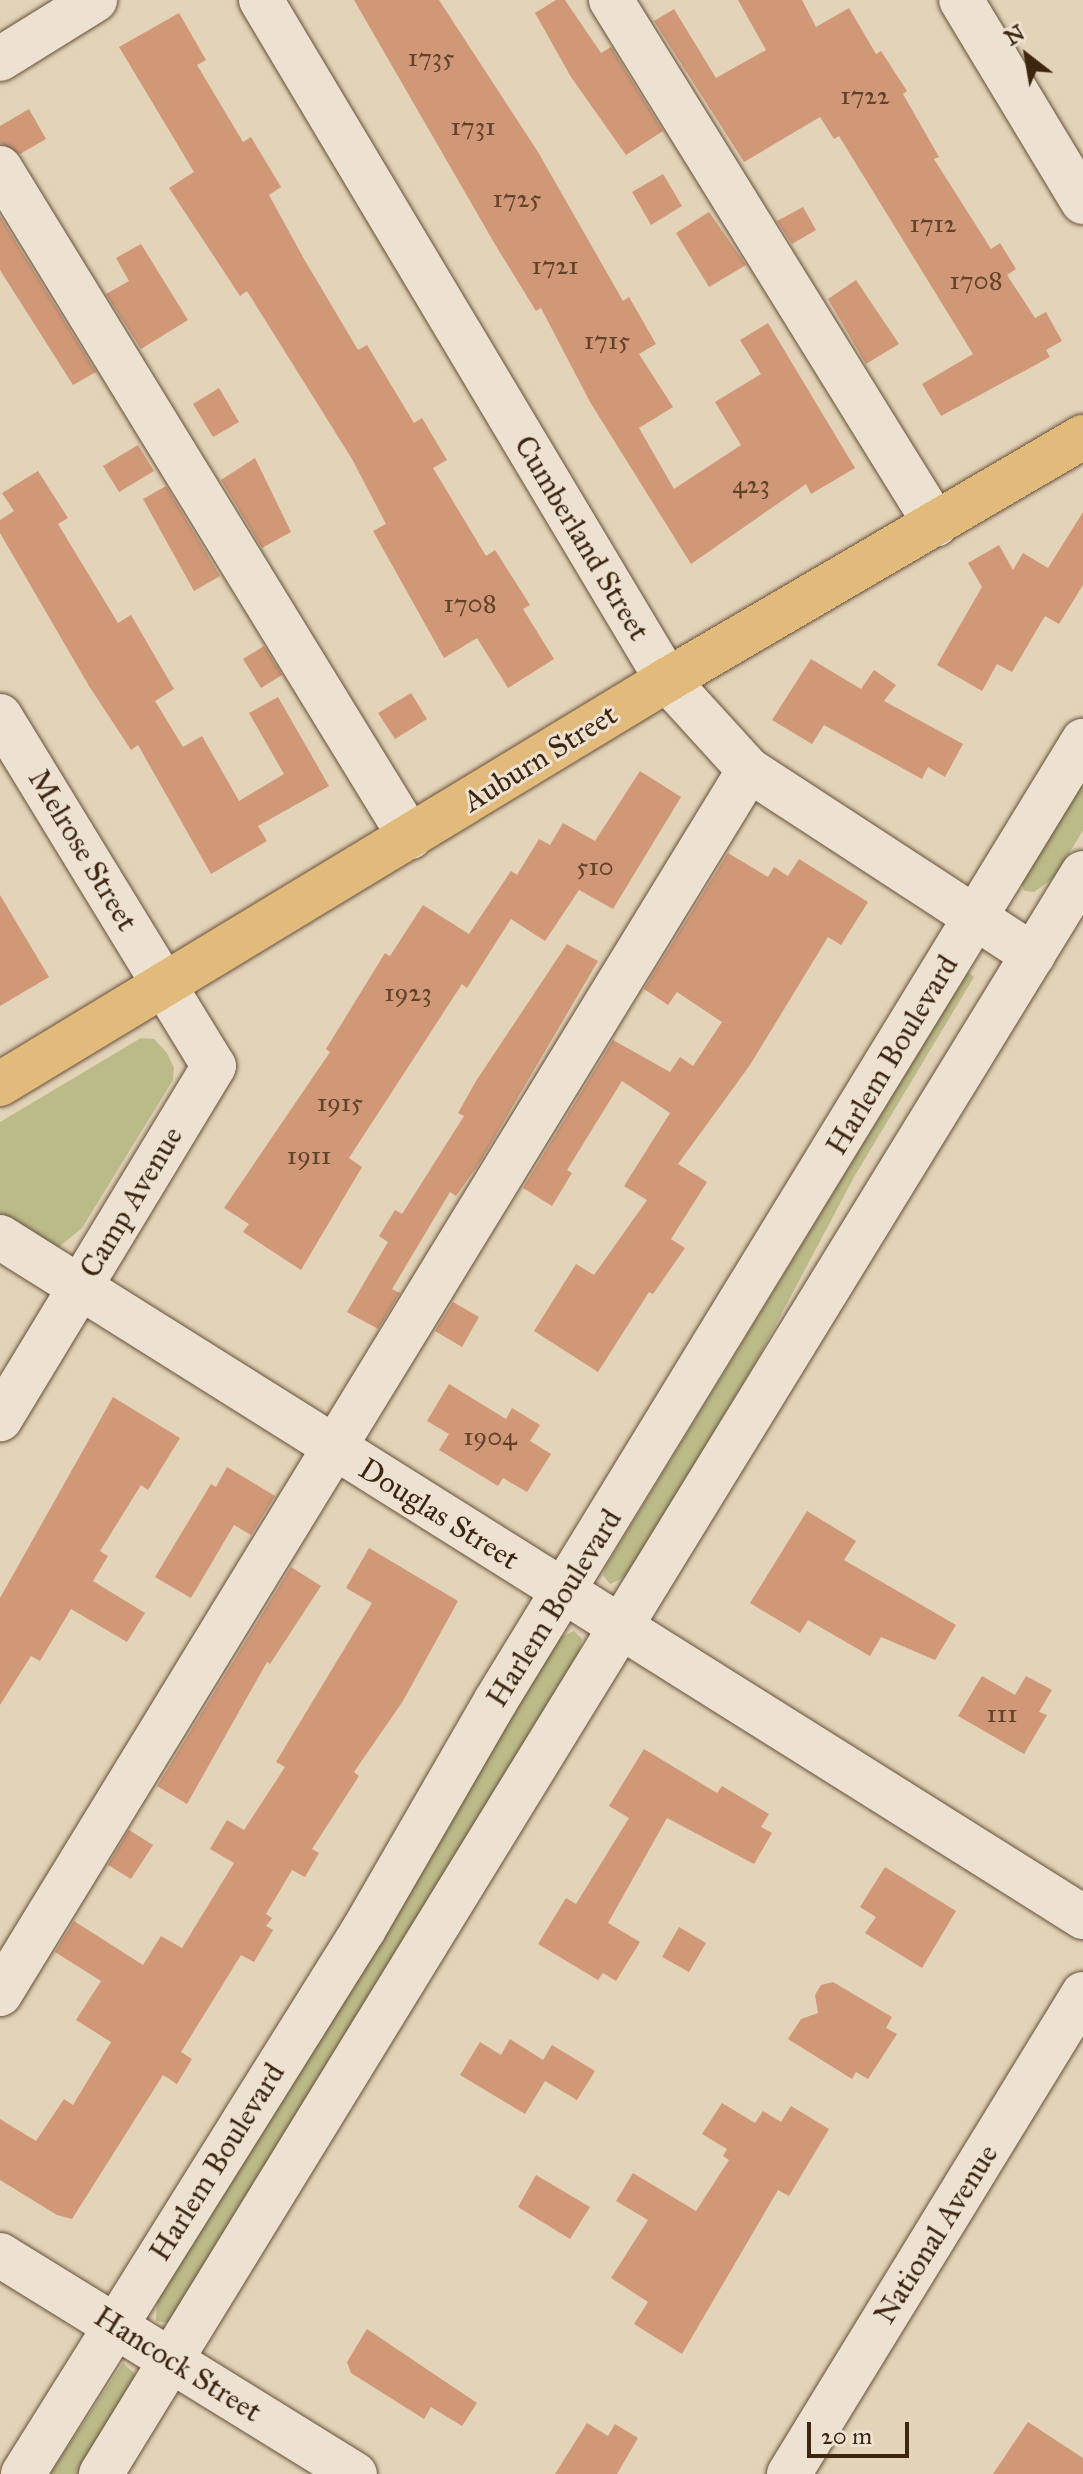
<!DOCTYPE html>
<style>
body{margin:0}
#map{position:relative;width:1083px;height:2474px;overflow:hidden;background:#e3d3b8;font-family:"IM FELL Great Primer",serif}
div>[style]{position:absolute}
[style*='--x']{left:calc(var(--x)*1px);top:calc(var(--y)*1px);width:calc(var(--w)*1px);rotate:calc(var(--a)*1deg)}
.green>*{inset:0;background:#bbba89}
.building>*{inset:0;background:#d19878}
.roads{filter:drop-shadow(0 0 2px #67503a) drop-shadow(0 0 2px #67503a)}
.minor>*{height:44px;margin:-22px;padding:0 22px;transform-origin:22px;border-radius:22px;background:#ede2d1}
.major>*{height:44px;margin:-22px;padding:0 22px;transform-origin:22px;border-radius:22px;background:#e2ba7c}
span{translate:-50% -50%;white-space:nowrap;text-align:center;line-height:1.15;-webkit-text-stroke:6px #ede2d1;paint-order:stroke}
.number-label{font-size:26px;color:#63422a}
.number-label span{-webkit-text-stroke-width:0}
.street-label{font-size:30px;color:#3e2510}
.north{position:absolute;left:987px;top:16px;width:80px;height:80px;-webkit-text-stroke:6px #ede2d1;paint-order:stroke;rotate:329deg;font-size:22px;font-weight:700;line-height:32px;text-align:center;color:#3e2510}
.north::after{content:'';display:block;margin:auto;width:28px;height:36px;background:#3e2510;clip-path:polygon(50% 0,100% 100%,50% 72%,0 100%)}
.scale{position:absolute;left:807px;top:2422px;width:102px;height:36px;box-sizing:border-box;border:4px solid #3e2510;border-top:0;padding-left:10px;font-size:24px;line-height:28px;white-space:nowrap;color:#3e2510;-webkit-text-stroke:6px #ede2d1;paint-order:stroke}
</style>
<div id="map">
<div class="green">
<i style="clip-path:polygon(1083px 780px,1083px 830px,1055px 877px,1034px 892px,1024px 891px,1021px 881px)"></i>
<i style="clip-path:polygon(968px 972px,974px 977px,854px 1177px,757px 1360px,627px 1576px,610px 1584px,603px 1575px,606px 1566px)"></i>
<i style="clip-path:polygon(141px 1038px,154px 1039px,167px 1053px,174px 1068px,173px 1080px,82px 1228px,59px 1247px,0 1217px,0 1122px)"></i>
<i style="clip-path:polygon(574px 1631px,582px 1639px,579px 1652px,177px 2317px,167px 2323px,156px 2321px,157px 2297px,556px 1639px)"></i>
<i style="clip-path:polygon(123px 2363px,136px 2375px,133px 2384px,77px 2474px,50px 2474px)"></i>
</div>
<div class="building">
<i style="clip-path:polygon(354px 0,439px 0,538px 152px,623px 301px,629px 297px,656px 344px,639px 354px,673px 407px,639px 428px,674px 489px,741px 445px,715px 402px,761px 374px,740px 340px,768px 323px,855px 468px,811px 494px,806px 484px,691px 564px,590px 402px,541px 308px,536px 311px,496px 246px)"></i>
<i style="clip-path:polygon(556px 0,565px 0,601px 53px,611px 47px,663px 131px,626px 155px,571px 77px,535px 13px)"></i>
<i style="clip-path:polygon(738px 0,802px 0,816px 27px,849px 8px,876px 54px,881px 51px,907px 91px,903px 94px,939px 157px,934px 159px,991px 249px,1000px 243px,1016px 269px,1007px 275px,1035px 318px,1046px 312px,1062px 341px,1046px 350px,1050px 357px,941px 416px,922px 384px,973px 354px,839px 136px,834px 139px,820px 117px,744px 162px,654px 21px,674px 9px,716px 78px,766px 50px)"></i>
<i style="clip-path:polygon(179px 13px,206px 60px,197px 65px,243px 142px,251px 137px,281px 187px,269px 195px,304px 259px,358px 350px,367px 345px,414px 423px,422px 418px,447px 460px,433px 468px,486px 556px,495px 550px,530px 605px,523px 609px,554px 659px,508px 688px,477px 638px,444px 658px,373px 531px,386px 524px,352px 459px,247px 291px,240px 296px,169px 188px,194px 172px,119px 47px)"></i>
<i style="clip-path:polygon(29px 109px,46px 139px,20px 154px,0 143px,0 126px)"></i>
<i style="clip-path:polygon(663px 174px,682px 206px,651px 225px,632px 192px)"></i>
<i style="clip-path:polygon(803px 207px,816px 230px,792px 244px,777px 221px)"></i>
<i style="clip-path:polygon(709px 212px,746px 265px,709px 287px,676px 233px)"></i>
<i style="clip-path:polygon(0 216px,96px 372px,73px 385px,0 270px)"></i>
<i style="clip-path:polygon(141px 244px,188px 320px,141px 349px,106px 294px,129px 281px,116px 258px)"></i>
<i style="clip-path:polygon(856px 280px,899px 344px,866px 364px,828px 299px)"></i>
<i style="clip-path:polygon(219px 388px,239px 422px,213px 437px,193px 404px)"></i>
<i style="clip-path:polygon(138px 445px,154px 471px,119px 492px,103px 466px)"></i>
<i style="clip-path:polygon(255px 458px,291px 532px,262px 548px,221px 480px)"></i>
<i style="clip-path:polygon(38px 471px,68px 518px,58px 524px,118px 623px,131px 615px,174px 689px,155px 701px,183px 747px,202px 736px,239px 801px,284px 774px,249px 713px,278px 697px,329px 786px,258px 826px,267px 841px,211px 874px,138px 745px,131px 750px,89px 686px,0 533px,0 520px,14px 511px,2px 493px)"></i>
<i style="clip-path:polygon(166px 486px,220px 576px,194px 591px,143px 499px)"></i>
<i style="clip-path:polygon(1083px 512px,1083px 585px,1059px 624px,1045px 616px,1012px 672px,997px 664px,982px 691px,937px 665px,982px 587px,968px 563px,999px 545px,1013px 570px,1023px 553px,1048px 568px)"></i>
<i style="clip-path:polygon(264px 646px,282px 675px,261px 688px,243px 659px)"></i>
<i style="clip-path:polygon(811px 659px,861px 689px,874px 670px,896px 685px,884px 701px,963px 744px,945px 777px,928px 767px,922px 779px,824px 725px,812px 744px,772px 720px)"></i>
<i style="clip-path:polygon(411px 693px,427px 719px,395px 739px,378px 713px)"></i>
<i style="clip-path:polygon(640px 771px,681px 797px,613px 909px,579px 890px,545px 941px,511px 919px,467px 988px,462px 984px,349px 1158px,362px 1167px,301px 1270px,243px 1232px,249px 1224px,224px 1208px,330px 1052px,326px 1049px,385px 953px,390px 956px,423px 905px,469px 934px,511px 871px,517px 875px,539px 839px,550px 845px,563px 823px,595px 841px)"></i>
<i style="clip-path:polygon(728px 853px,768px 877px,774px 867px,788px 876px,799px 859px,868px 902px,841px 945px,828px 937px,750px 1065px,678px 1164px,707px 1182px,671px 1239px,685px 1248px,653px 1294px,649px 1292px,598px 1372px,534px 1331px,576px 1264px,594px 1275px,647px 1200px,624px 1186px,670px 1113px,622px 1081px,567px 1170px,572px 1173px,552px 1206px,523px 1188px,613px 1040px,670px 1072px,680px 1057px,693px 1066px,722px 1022px,677px 992px,668px 1005px,644px 989px)"></i>
<i style="clip-path:polygon(0 895px,49px 977px,0 1006px)"></i>
<i style="clip-path:polygon(567px 944px,598px 961px,480px 1162px,456px 1196px,450px 1192px,392px 1289px,400px 1293px,378px 1329px,347px 1312px,388px 1242px,379px 1236px,395px 1210px,402px 1214px,464px 1116px,458px 1113px,476px 1081px)"></i>
<i style="clip-path:polygon(453px 1302px,479px 1317px,462px 1347px,435px 1331px)"></i>
<i style="clip-path:polygon(449px 1384px,506px 1419px,512px 1408px,540px 1425px,530px 1441px,551px 1454px,527px 1492px,503px 1478px,498px 1486px,439px 1450px,449px 1434px,427px 1421px)"></i>
<i style="clip-path:polygon(113px 1397px,180px 1438px,148px 1490px,141px 1485px,100px 1551px,108px 1556px,93px 1581px,145px 1613px,127px 1642px,71px 1609px,40px 1661px,31px 1656px,0 1705px,0 1598px)"></i>
<i style="clip-path:polygon(227px 1467px,275px 1496px,251px 1535px,234px 1525px,191px 1598px,155px 1577px,211px 1484px,216px 1487px)"></i>
<i style="clip-path:polygon(807px 1511px,856px 1541px,844px 1560px,956px 1625px,935px 1660px,881px 1637px,870px 1656px,808px 1620px,800px 1633px,750px 1603px)"></i>
<i style="clip-path:polygon(369px 1548px,458px 1601px,403px 1701px,354px 1772px,359px 1776px,312px 1849px,319px 1853px,305px 1877px,292px 1870px,266px 1914px,272px 1918px,266px 1926px,273px 1930px,254px 1962px,241px 1955px,181px 2052px,192px 2059px,177px 2084px,163px 2075px,72px 2219px,57px 2215px,0 2180px,0 2119px,36px 2141px,64px 2099px,73px 2105px,111px 2042px,76px 2020px,101px 1981px,55px 1952px,74px 1921px,143px 1965px,161px 1936px,182px 1948px,234px 1863px,210px 1849px,227px 1820px,244px 1830px,285px 1767px,276px 1762px,372px 1603px,346px 1588px)"></i>
<i style="clip-path:polygon(291px 1567px,321px 1586px,270px 1664px,267px 1662px,187px 1804px,157px 1786px)"></i>
<i style="clip-path:polygon(982px 1676px,1015px 1695px,1026px 1676px,1052px 1690px,1039px 1712px,1047px 1715px,1024px 1754px,958px 1716px)"></i>
<i style="clip-path:polygon(644px 1749px,717px 1793px,722px 1786px,769px 1814px,761px 1827px,772px 1833px,754px 1864px,667px 1818px,608px 1923px,640px 1942px,616px 1981px,603px 1973px,598px 1980px,538px 1944px,566px 1898px,576px 1904px,629px 1818px,609px 1806px)"></i>
<i style="clip-path:polygon(129px 1830px,153px 1845px,131px 1879px,108px 1865px)"></i>
<i style="clip-path:polygon(885px 1867px,956px 1911px,922px 1968px,865px 1933px,876px 1917px,860px 1907px)"></i>
<i style="clip-path:polygon(679px 1927px,706px 1943px,689px 1972px,662px 1957px)"></i>
<i style="clip-path:polygon(833px 1982px,892px 2017px,886px 2028px,897px 2034px,868px 2079px,856px 2072px,852px 2079px,788px 2039px,801px 2019px,818px 2013px,815px 1995px,821px 1985px)"></i>
<i style="clip-path:polygon(510px 2039px,543px 2060px,552px 2045px,595px 2071px,577px 2100px,545px 2081px,525px 2114px,460px 2075px,480px 2042px,501px 2055px)"></i>
<i style="clip-path:polygon(722px 2103px,755px 2123px,763px 2111px,781px 2122px,791px 2106px,829px 2129px,789px 2196px,778px 2190px,682px 2354px,634px 2324px,648px 2302px,611px 2278px,648px 2220px,616px 2201px,633px 2173px,696px 2211px,729px 2160px,723px 2156px,727px 2149px,702px 2134px)"></i>
<i style="clip-path:polygon(536px 2175px,590px 2207px,570px 2239px,518px 2207px)"></i>
<i style="clip-path:polygon(367px 2329px,477px 2403px,462px 2426px,431px 2407px,424px 2419px,351px 2373px,347px 2362px)"></i>
<i style="clip-path:polygon(1028px 2422px,1083px 2458px,1083px 2474px,993px 2474px)"></i>
<i style="clip-path:polygon(587px 2423px,608px 2436px,615px 2424px,638px 2438px,617px 2474px,555px 2474px)"></i>
</div>
<div class="roads">
<div class="minor">
<i style="--x:261;--y:0;--w:792;--a:59.16"></i>
<i style="--x:667;--y:680;--w:122;--a:47.7"></i>
<i style="--x:749;--y:770;--w:339;--a:33.1"></i>
<i style="--x:611;--y:0;--w:617;--a:58.24"></i>
<i style="--x:961;--y:0;--w:236;--a:58.9"></i>
<i style="--x:0;--y:59;--w:112;--a:-31.8"></i>
<i style="--x:0;--y:168;--w:785;--a:58.5"></i>
<i style="--x:0;--y:716;--w:410;--a:58.6"></i>
<i style="--x:214;--y:1066;--w:413;--a:121.2"></i>
<i style="--x:0;--y:1237;--w:1279;--a:32.12"></i>
<i style="--x:0;--y:1994;--w:1435;--a:-58.54"></i>
<i style="--x:0;--y:2255;--w:417;--a:31.7"></i>
<i style="--x:23;--y:2474;--w:643;--a:-57.97"></i>
<i style="--x:364;--y:1929;--w:262;--a:-60"></i>
<i style="--x:495;--y:1702;--w:1127;--a:-58.54"></i>
<i style="--x:101;--y:2474;--w:1878;--a:-58.48"></i>
<i style="--x:789;--y:2474;--w:563;--a:-58.51"></i>
</div>
<div class="major">
<i style="--x:0;--y:1084;--w:780;--a:-31.2"></i>
<i style="--x:667;--y:680;--w:482;--a:-30.3"></i>
</div>
</div>
<div class="number-label">
<span style="left:431px;top:58px">1735</span>
<span style="left:865px;top:96px">1722</span>
<span style="left:473px;top:127px">1731</span>
<span style="left:517px;top:199px">1725</span>
<span style="left:933px;top:224px">1712</span>
<span style="left:555px;top:266px">1721</span>
<span style="left:976px;top:281px">1708</span>
<span style="left:607px;top:341px">1715</span>
<span style="left:751px;top:485px">423</span>
<span style="left:470px;top:604px">1708</span>
<span style="left:595px;top:867px">510</span>
<span style="left:408px;top:993px">1923</span>
<span style="left:340px;top:1103px">1915</span>
<span style="left:309px;top:1156px">1911</span>
<span style="left:490px;top:1437px">1904</span>
<span style="left:1002px;top:1714px">111</span>
</div>
<div class="street-label">
<span style="left:582px;top:538px;rotate:59deg">Cumberland Street</span>
<span style="left:540px;top:758px;rotate:-32deg">Auburn Street</span>
<span style="left:83px;top:850px;rotate:59deg">Melrose Street</span>
<span style="left:892px;top:1055px;rotate:-59deg">Harlem Boulevard</span>
<span style="left:131px;top:1202px;rotate:-59deg">Camp Avenue</span>
<span style="left:439px;top:1514px;rotate:32deg">Douglas Street</span>
<span style="left:554px;top:1608px;rotate:-58deg">Harlem Boulevard</span>
<span style="left:217px;top:2162px;rotate:-58deg">Harlem Boulevard</span>
<span style="left:936px;top:2234px;rotate:-58deg">National Avenue</span>
<span style="left:178px;top:2364px;rotate:32deg">Hancock Street</span>
</div>
<div class="north">N</div>
<div class="scale">20 m</div>
</div>
